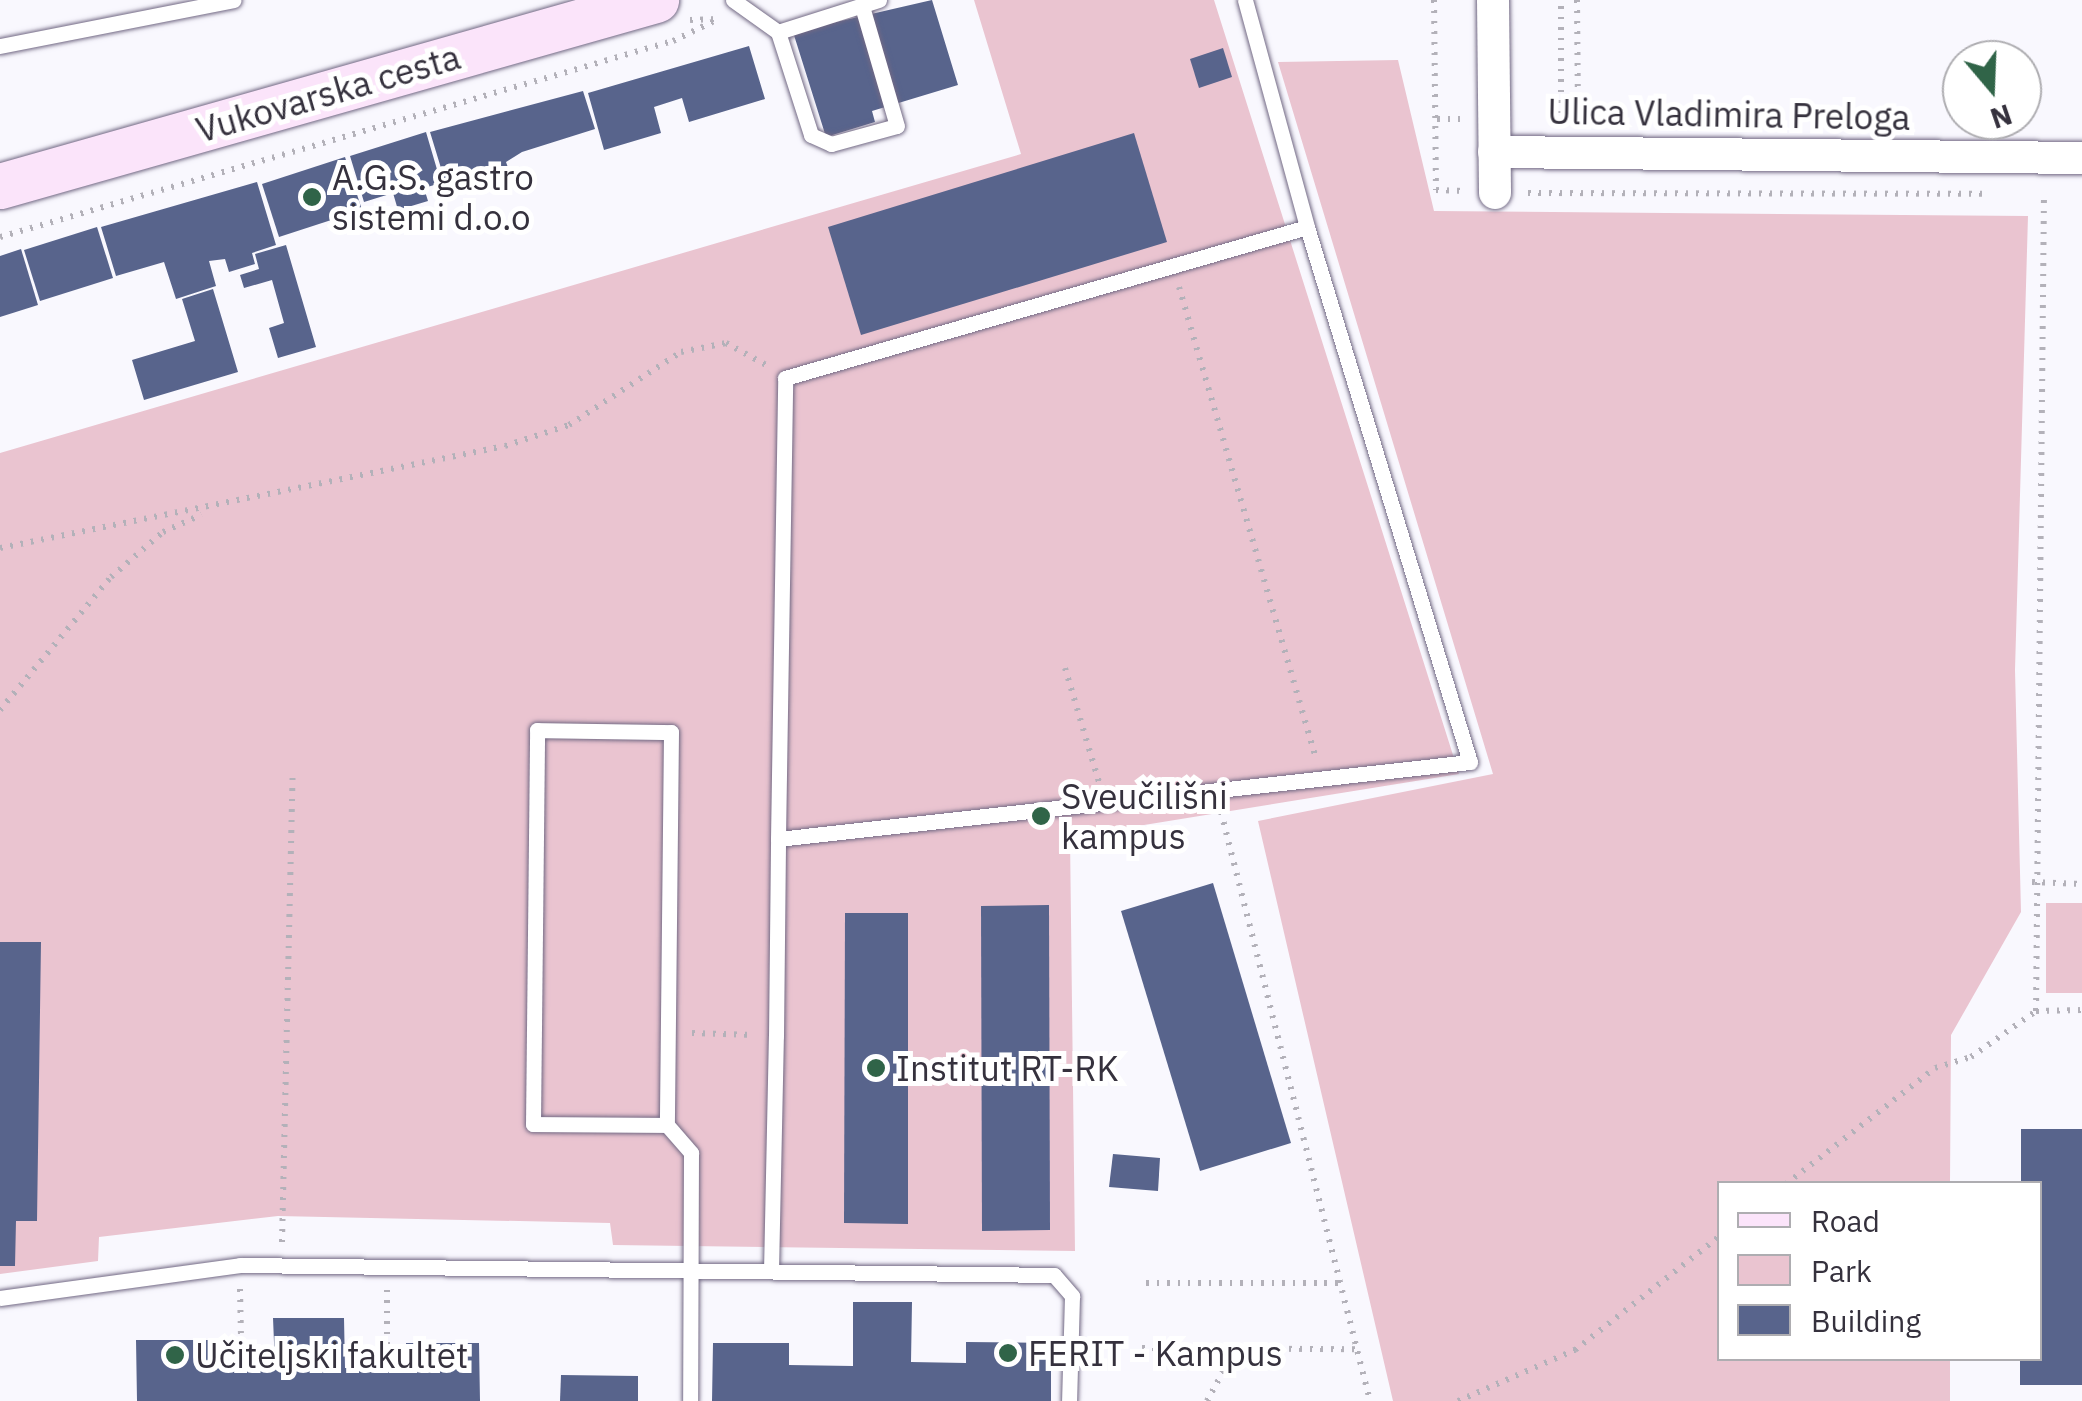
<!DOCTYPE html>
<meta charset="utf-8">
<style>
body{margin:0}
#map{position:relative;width:2082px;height:1401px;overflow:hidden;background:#f9f8fe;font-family:"IBM Plex Sans",sans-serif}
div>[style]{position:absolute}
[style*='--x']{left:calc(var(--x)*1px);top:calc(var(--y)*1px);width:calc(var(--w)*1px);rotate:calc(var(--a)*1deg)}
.green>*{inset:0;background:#eac4d0}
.building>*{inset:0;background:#58648c}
.path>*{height:6px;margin-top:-3px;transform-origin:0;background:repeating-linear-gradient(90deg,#b3b1b9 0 2.5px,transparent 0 10.5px)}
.roads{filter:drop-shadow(0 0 2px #726984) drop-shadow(0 0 2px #726984)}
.lane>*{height:15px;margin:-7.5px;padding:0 7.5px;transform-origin:7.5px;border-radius:7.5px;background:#fff}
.street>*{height:32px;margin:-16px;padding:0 16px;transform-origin:16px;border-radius:16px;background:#fff}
.secondary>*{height:45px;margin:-22.5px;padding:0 22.5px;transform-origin:22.5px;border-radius:22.5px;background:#fbe4fa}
.dots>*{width:28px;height:28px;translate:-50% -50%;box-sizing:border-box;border:5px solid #fff;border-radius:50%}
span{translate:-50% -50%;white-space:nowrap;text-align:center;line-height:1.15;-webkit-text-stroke:10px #fff;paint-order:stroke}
.street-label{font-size:35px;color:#35313d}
.poi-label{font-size:35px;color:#35313d}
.left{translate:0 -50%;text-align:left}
.legend{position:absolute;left:1717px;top:1181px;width:325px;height:180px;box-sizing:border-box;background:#fff;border:2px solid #aeadb1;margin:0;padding:12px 18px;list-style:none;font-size:30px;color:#35313d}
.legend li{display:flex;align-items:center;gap:20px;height:50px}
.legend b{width:50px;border:2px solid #aeadb1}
.north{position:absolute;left:1942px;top:40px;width:100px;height:100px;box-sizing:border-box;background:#fff;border:2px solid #aeadb1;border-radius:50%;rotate:161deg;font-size:28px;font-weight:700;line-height:40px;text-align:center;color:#35313d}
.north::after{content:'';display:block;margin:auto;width:35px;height:45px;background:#306448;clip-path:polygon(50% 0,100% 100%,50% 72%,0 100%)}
</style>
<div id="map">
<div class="green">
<i style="clip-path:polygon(974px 0,1214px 0,1459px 774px,1070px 837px,1075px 1251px,613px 1245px,610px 1223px,278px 1216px,99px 1237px,98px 1261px,0 1274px,0 453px,1021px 154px)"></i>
<i style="clip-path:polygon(1398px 60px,1434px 211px,2028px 216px,2015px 670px,2021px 912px,1951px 1035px,1950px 1183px,1720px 1184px,1720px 1358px,1950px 1359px,1950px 1401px,1393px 1401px,1258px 821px,1493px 774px,1278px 62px)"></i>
<i style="clip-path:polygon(2046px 903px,2082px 903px,2082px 993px,2046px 993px)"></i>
</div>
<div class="building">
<i style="clip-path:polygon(932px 0,958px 85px,872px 111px,875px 122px,826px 137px,793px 32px)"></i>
<i style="clip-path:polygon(749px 46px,765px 99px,689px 122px,682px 98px,654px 107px,661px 133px,604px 150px,588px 93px)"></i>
<i style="clip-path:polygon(1223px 48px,1232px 77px,1199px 88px,1190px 59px)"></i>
<i style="clip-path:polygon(583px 91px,595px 129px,522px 152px,506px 162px,512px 179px,489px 186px,484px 167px,444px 178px,430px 132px)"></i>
<i style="clip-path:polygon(426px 132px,441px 183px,424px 188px,428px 201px,398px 210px,393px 193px,364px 202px,350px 156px)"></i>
<i style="clip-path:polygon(1134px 133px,1167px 242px,861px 335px,828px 227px)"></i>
<i style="clip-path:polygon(345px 157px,362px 210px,279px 237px,262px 184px)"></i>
<i style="clip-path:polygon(257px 182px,276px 245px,252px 253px,255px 264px,229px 272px,225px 259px,209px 261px,216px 286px,176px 299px,164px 262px,116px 276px,101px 227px)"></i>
<i style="clip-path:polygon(97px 227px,113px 278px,40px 301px,24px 250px)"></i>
<i style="clip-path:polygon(286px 245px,316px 347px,278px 358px,269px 328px,284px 323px,272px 280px,244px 288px,240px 275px,259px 269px,255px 254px)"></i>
<i style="clip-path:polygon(21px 249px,38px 305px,0 317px,0 256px)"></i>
<i style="clip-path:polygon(213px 289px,238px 372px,144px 400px,132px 360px,195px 341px,182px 299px)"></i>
<i style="clip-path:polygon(1213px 883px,1291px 1143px,1200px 1171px,1121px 911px)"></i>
<i style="clip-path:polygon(1049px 905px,1050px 1230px,982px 1231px,981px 906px)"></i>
<i style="clip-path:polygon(845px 913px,908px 913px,908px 1224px,844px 1223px)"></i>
<i style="clip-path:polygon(0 942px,41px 942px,37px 1221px,16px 1221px,15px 1266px,0 1266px)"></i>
<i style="clip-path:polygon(2021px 1129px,2082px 1129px,2082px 1385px,2020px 1385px,2020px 1358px,2040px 1358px,2040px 1184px,2021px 1184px)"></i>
<i style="clip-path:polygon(1113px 1154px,1160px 1158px,1158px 1191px,1109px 1187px)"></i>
<i style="clip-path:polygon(853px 1302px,912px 1302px,911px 1362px,966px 1363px,966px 1342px,1051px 1343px,1051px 1401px,712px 1401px,713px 1343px,789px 1343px,789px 1365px,853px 1366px)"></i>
<i style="clip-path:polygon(273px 1318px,344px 1318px,345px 1368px,406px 1368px,406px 1343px,479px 1343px,480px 1401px,137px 1401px,136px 1340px,213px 1340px,214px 1366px,275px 1367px)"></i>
<i style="clip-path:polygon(561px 1375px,638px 1376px,638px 1401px,560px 1401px)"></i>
</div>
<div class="path">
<i style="--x:1434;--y:0;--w:190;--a:89.4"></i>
<i style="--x:1436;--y:190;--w:29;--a:2"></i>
<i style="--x:1577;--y:0;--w:124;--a:89.5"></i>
<i style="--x:690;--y:20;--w:28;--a:-2"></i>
<i style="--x:1437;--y:119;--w:27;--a:0"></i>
<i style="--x:1561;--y:124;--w:124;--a:-90"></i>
<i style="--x:1528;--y:193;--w:457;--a:0.1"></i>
<i style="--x:0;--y:237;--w:701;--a:-16.24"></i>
<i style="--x:673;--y:41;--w:48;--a:-26"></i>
<i style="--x:1179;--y:287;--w:487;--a:73.8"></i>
<i style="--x:0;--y:548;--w:515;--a:-11.42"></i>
<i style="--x:505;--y:446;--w:67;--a:-18.2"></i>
<i style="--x:569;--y:425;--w:134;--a:-33.1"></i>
<i style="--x:681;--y:352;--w:46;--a:-11.3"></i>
<i style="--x:726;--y:343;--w:48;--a:28.7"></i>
<i style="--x:1065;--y:668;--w:119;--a:73.4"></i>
<i style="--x:0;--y:710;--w:173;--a:-50.2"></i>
<i style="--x:111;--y:577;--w:69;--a:-40.9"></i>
<i style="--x:163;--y:532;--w:42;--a:-24.1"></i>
<i style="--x:1221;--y:812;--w:608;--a:75.8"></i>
<i style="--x:2032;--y:882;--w:50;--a:2.3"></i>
<i style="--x:2036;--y:1011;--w:817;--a:-89.44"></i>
<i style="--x:692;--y:1033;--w:62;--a:1.8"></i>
<i style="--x:1786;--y:1184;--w:189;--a:-37.9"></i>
<i style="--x:1935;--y:1068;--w:38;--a:-17"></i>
<i style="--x:1971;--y:1057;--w:80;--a:-35.3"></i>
<i style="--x:2036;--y:1011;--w:46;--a:-1.2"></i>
<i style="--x:282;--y:1242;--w:468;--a:-88.7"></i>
<i style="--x:1146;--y:1283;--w:197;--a:0"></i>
<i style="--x:240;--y:1289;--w:49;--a:88.8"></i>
<i style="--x:387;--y:1290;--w:54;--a:90"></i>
<i style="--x:1142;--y:1348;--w:218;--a:0.3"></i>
<i style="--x:1207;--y:1401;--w:60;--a:-61.3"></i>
<i style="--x:1458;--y:1401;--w:128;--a:-23.6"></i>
<i style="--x:1575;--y:1350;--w:184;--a:-38.2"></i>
</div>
<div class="roads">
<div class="lane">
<i style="--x:733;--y:0;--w:55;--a:35.4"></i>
<i style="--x:778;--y:32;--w:106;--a:-17.6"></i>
<i style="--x:1245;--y:0;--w:235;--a:74.7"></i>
<i style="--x:778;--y:32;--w:108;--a:72.2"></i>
<i style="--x:811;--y:135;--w:22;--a:24"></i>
<i style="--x:831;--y:144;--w:68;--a:-15.3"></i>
<i style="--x:897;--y:126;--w:121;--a:-106.3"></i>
<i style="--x:0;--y:46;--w:238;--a:-11.1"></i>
<i style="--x:667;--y:1125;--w:134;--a:-179.6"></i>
<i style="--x:533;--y:1124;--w:394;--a:-89.4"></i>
<i style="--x:537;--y:730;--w:134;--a:0.9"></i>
<i style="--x:671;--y:732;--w:393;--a:90.6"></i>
<i style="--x:667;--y:1125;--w:37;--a:49"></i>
<i style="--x:691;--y:1153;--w:248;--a:90.2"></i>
<i style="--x:771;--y:1271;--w:235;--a:-88.8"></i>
<i style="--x:776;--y:1036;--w:197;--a:-89.4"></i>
<i style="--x:778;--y:839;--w:461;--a:-89.1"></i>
<i style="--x:785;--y:378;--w:543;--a:-16.13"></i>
<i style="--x:1307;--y:227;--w:559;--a:73.06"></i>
<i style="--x:1470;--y:762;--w:696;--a:173.65"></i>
<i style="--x:0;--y:1298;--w:242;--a:-7.8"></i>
<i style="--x:240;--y:1265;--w:814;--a:0.7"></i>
<i style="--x:1054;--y:1275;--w:28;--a:49"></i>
<i style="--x:1072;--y:1296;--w:105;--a:91.6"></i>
</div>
<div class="street">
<i style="--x:1493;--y:0;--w:193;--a:89.4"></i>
<i style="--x:1494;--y:152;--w:588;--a:0.58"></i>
</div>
<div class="secondary">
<i style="--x:0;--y:186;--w:682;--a:-15.83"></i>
</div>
</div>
<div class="dots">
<i style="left:312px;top:197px;background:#306448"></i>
<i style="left:1041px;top:816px;background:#306448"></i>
<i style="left:876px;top:1068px;background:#306448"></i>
<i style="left:1008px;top:1353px;background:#306448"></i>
<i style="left:175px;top:1355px;background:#306448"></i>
</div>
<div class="street-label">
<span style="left:328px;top:93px;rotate:-16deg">Vukovarska cesta</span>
<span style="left:1729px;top:114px;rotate:1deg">Ulica Vladimira Preloga</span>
</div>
<div class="poi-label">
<span class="left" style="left:332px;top:197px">A.G.S. gastro<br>sistemi d.o.o</span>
<span class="left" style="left:1061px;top:816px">Sveučilišni<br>kampus</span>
<span class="left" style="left:896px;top:1068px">Institut RT-RK</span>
<span class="left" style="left:1028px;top:1353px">FERIT - Kampus</span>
<span class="left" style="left:195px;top:1355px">Učiteljski fakultet</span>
</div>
<ul class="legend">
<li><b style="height:12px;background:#fbe4fa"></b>Road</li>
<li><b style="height:28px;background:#eac4d0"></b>Park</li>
<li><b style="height:28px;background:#58648c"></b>Building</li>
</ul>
<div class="north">N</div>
</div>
